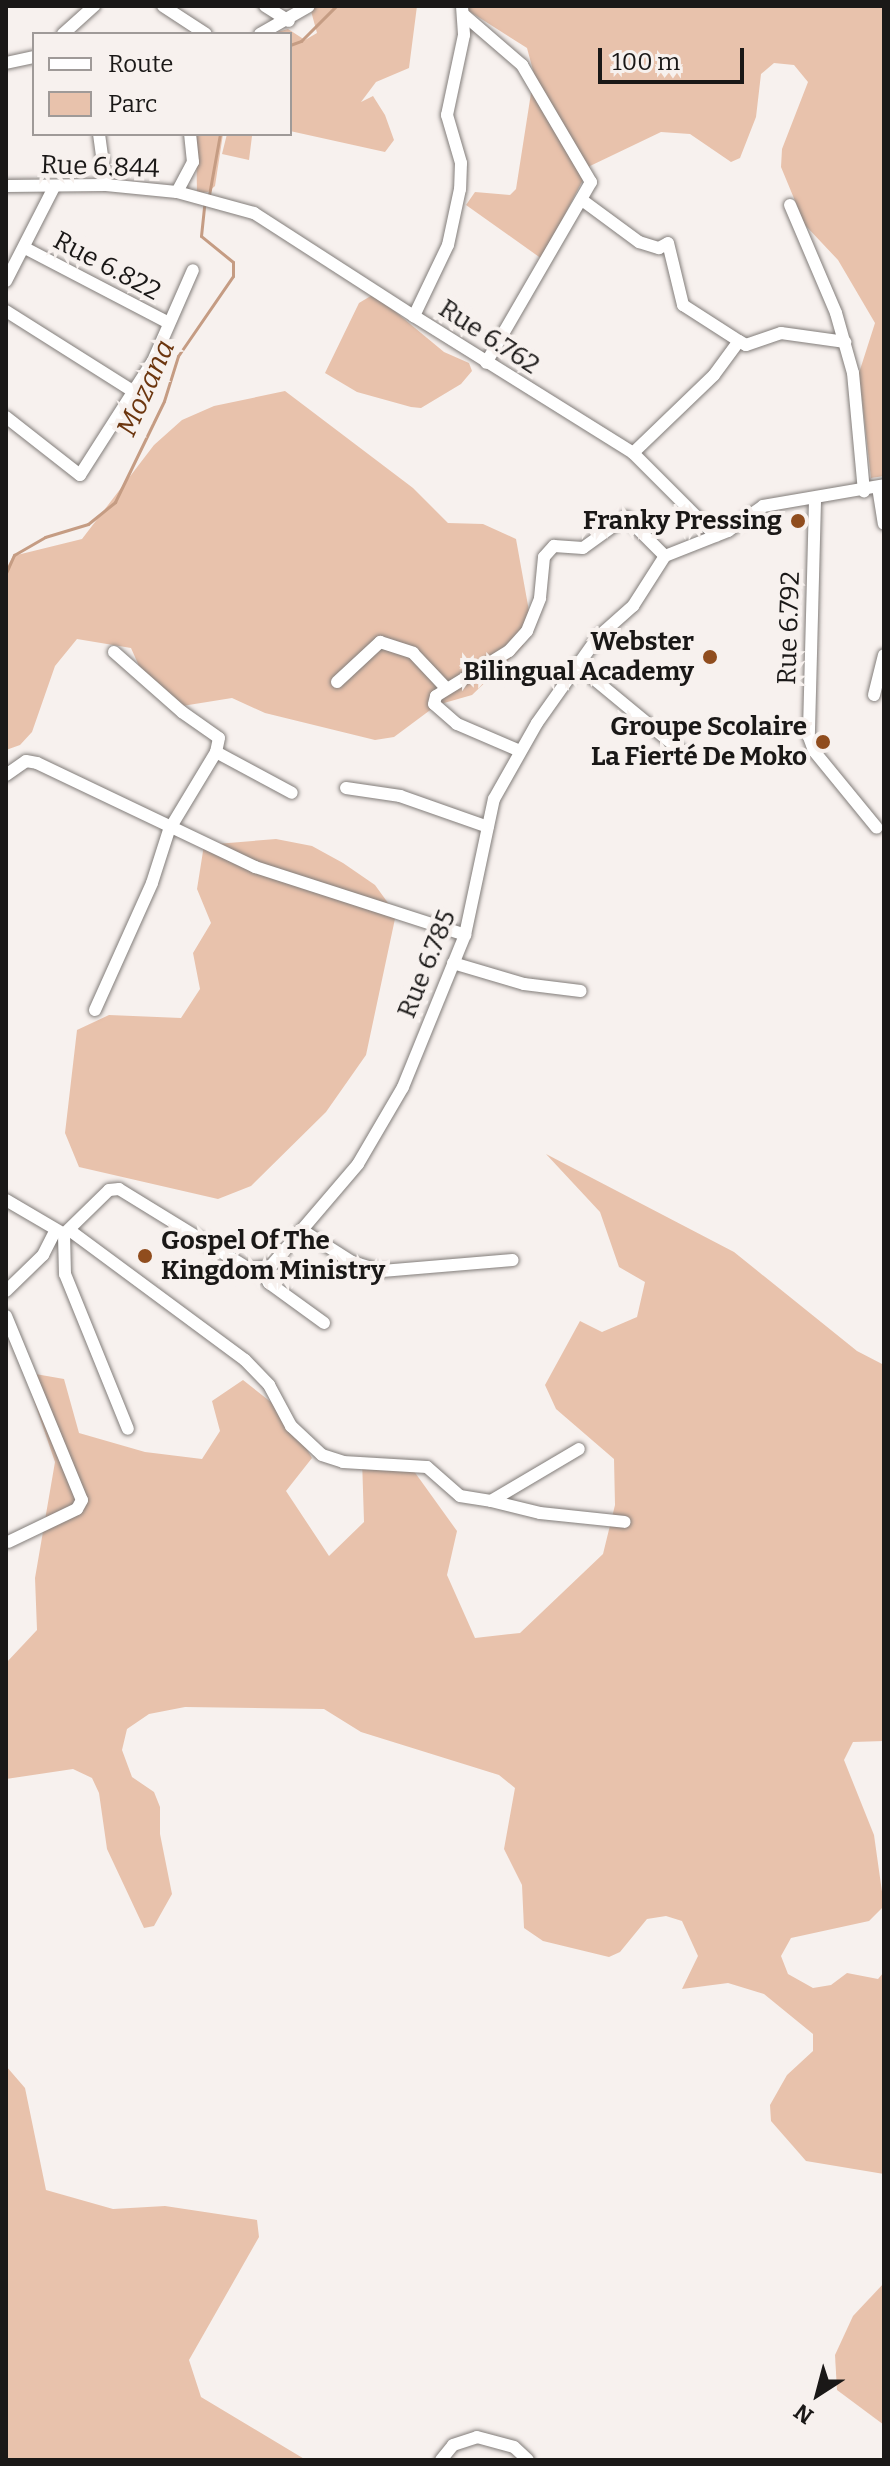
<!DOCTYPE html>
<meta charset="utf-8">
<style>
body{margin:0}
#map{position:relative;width:890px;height:2466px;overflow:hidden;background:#f7f1ee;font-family:Bitter,serif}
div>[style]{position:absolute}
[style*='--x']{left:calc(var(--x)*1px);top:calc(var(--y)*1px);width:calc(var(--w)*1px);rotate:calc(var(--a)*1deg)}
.green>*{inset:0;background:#e8c2ac}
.stream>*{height:3px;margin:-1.5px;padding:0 1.5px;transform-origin:1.5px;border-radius:1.5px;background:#c59c83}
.roads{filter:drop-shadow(0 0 2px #827d7a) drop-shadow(0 0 2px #827d7a)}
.minor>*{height:12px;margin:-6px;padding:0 6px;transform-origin:6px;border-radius:6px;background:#fff}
.dots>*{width:22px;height:22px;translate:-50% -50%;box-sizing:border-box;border:4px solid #f7f1ee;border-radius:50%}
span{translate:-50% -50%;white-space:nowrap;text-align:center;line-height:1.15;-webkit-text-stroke:8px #f7f1ee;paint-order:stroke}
.street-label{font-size:26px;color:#1a1817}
.poi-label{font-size:26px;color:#1a1817;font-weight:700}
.right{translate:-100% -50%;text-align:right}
.left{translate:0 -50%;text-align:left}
.water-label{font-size:28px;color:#6c360f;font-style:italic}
.frame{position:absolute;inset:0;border:8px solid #1a1817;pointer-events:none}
.legend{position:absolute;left:32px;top:32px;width:260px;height:104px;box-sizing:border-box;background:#f7f1ee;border:2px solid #9f9a98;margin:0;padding:10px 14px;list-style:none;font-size:24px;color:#1a1817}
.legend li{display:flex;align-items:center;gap:16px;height:40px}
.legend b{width:40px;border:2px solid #9f9a98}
.north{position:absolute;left:778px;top:2354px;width:80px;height:80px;-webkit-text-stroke:6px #f7f1ee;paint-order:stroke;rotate:216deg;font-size:22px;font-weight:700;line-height:32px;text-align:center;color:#1a1817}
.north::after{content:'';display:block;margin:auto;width:28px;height:36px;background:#1a1817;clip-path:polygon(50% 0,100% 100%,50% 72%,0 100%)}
.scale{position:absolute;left:598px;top:48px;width:146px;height:36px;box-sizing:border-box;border:4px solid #1a1817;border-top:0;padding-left:10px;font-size:24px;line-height:28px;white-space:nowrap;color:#1a1817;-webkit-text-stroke:6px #f7f1ee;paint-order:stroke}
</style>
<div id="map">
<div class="green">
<i style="clip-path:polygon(315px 6px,417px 6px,409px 68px,376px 82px,361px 102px,373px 96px,385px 115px,394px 140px,385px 152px,290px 131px,290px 34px,270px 34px,288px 29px,305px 40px,317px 33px,311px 11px)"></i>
<i style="clip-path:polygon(461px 6px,884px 6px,884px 476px,871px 478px,859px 373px,875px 323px,838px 260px,805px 225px,781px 167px,782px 149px,808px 82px,794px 65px,774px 63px,761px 74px,756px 117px,740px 158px,731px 162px,690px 134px,661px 132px,590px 166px,542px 259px,466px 205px,475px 192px,510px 195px,516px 189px,534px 74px,527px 48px)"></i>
<i style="clip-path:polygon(196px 134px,223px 134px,215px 186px,208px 192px,197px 193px)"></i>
<i style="clip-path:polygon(227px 134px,252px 136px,249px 160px,222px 154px)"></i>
<i style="clip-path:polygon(374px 294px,444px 352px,469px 363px,472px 371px,461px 384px,421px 408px,411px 407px,357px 392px,325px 373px,359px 303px)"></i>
<i style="clip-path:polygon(285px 391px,413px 488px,448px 523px,483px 524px,516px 539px,529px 611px,523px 646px,472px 695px,437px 705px,394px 737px,375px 740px,265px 713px,232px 698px,176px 707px,146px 682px,131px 648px,77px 639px,55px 666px,32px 732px,20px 745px,6px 750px,6px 569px,13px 556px,82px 539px,154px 445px,182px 420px,214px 406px)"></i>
<i style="clip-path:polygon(276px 839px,312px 846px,343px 863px,375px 885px,396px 914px,366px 1055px,326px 1112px,251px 1186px,218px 1199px,79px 1167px,65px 1133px,77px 1030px,109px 1015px,181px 1018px,200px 989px,193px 953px,211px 923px,197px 889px,204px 845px)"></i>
<i style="clip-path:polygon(546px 1154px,734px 1252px,857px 1351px,884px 1365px,884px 1741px,853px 1742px,844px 1760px,874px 1835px,884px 1906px,869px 1921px,791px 1938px,781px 1956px,788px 1974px,813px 1988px,831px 1985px,847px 1973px,878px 1979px,884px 1972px,884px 2174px,806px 2161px,771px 2121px,770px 2105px,787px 2075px,813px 2051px,813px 2034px,764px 1994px,728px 1983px,682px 1989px,698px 1956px,682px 1921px,666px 1916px,647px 1919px,620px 1952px,609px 1957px,543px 1941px,524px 1928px,522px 1885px,504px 1849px,515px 1788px,499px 1775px,361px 1732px,324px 1709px,185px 1707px,149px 1714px,127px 1729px,122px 1750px,132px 1777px,154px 1792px,160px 1807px,160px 1834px,172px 1894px,154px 1926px,144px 1928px,107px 1849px,99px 1793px,92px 1778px,73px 1769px,6px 1779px,6px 1663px,37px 1630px,35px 1578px,55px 1462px,24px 1372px,64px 1379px,79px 1433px,145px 1452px,202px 1459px,220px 1431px,212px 1401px,243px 1380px,286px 1414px,312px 1458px,286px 1491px,329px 1556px,364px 1522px,362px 1459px,411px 1467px,457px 1531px,447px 1575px,475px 1638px,520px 1633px,603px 1554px,615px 1505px,614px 1459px,556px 1409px,545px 1385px,580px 1321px,602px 1332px,637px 1317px,645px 1282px,619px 1267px,600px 1212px)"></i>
<i style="clip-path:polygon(6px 2066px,25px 2088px,46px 2190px,113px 2209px,165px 2206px,257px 2220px,259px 2237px,189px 2360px,201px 2397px,306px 2460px,6px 2460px)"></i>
<i style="clip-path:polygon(884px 2283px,884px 2425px,837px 2390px,835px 2355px,853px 2316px)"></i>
</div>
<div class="stream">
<i style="--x:290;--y:45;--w:12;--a:-20"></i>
<i style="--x:301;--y:41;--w:49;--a:-45"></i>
<i style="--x:209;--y:195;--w:62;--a:-79.8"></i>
<i style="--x:6;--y:573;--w:20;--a:-66"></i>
<i style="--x:14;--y:555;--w:36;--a:-30"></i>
<i style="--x:45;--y:537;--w:45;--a:-16.8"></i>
<i style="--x:88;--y:524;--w:35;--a:-39"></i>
<i style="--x:115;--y:502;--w:112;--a:-64.1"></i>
<i style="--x:164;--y:401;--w:47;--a:-72.7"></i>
<i style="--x:178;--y:356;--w:97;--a:-55.5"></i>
<i style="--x:233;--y:276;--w:14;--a:-90"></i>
<i style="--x:233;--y:262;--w:41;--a:-140.9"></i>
<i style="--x:201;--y:236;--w:31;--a:-84"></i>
</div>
<div class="roads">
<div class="minor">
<i style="--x:163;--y:6;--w:51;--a:33.1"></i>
<i style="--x:265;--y:6;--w:28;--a:32"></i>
<i style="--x:462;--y:6;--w:29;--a:86"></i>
<i style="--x:464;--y:35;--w:82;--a:102"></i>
<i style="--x:447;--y:115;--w:50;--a:73.7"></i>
<i style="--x:461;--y:163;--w:26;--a:92"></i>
<i style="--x:460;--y:189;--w:57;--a:102.1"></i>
<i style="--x:448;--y:245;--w:79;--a:115.6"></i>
<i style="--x:414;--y:316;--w:258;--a:32"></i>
<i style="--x:633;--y:453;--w:117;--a:45"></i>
<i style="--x:464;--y:15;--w:77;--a:40.8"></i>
<i style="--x:522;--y:65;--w:136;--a:59.5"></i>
<i style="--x:591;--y:182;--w:209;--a:120.1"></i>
<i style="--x:63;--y:34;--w:42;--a:-42.1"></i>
<i style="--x:260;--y:34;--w:56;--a:-29.7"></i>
<i style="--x:6;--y:63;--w:29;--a:-12"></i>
<i style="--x:99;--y:134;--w:51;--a:82.2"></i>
<i style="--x:6;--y:186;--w:100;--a:-0.6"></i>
<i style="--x:106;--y:185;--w:71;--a:5.6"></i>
<i style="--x:177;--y:192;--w:34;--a:-62"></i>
<i style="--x:193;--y:162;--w:28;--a:-96"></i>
<i style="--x:177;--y:192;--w:80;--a:15.3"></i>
<i style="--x:254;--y:213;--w:190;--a:32.8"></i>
<i style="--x:582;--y:200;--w:71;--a:36.4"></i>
<i style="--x:639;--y:242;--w:21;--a:17"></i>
<i style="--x:659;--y:248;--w:10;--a:-29"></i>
<i style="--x:668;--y:243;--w:64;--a:76.4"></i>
<i style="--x:683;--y:305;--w:67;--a:32.7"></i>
<i style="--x:790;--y:205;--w:117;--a:66.9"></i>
<i style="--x:836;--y:313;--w:62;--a:74.2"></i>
<i style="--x:853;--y:373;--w:119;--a:84.7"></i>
<i style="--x:25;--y:248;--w:162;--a:27.5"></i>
<i style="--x:6;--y:281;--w:106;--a:-62.9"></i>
<i style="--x:6;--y:311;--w:151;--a:32.3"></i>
<i style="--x:6;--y:417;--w:94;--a:38.1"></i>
<i style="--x:80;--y:475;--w:135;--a:-57.4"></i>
<i style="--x:153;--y:361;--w:99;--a:-66.3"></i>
<i style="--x:633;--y:453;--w:112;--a:-43.9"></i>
<i style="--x:714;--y:375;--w:42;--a:-53.7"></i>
<i style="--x:739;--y:341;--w:8;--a:30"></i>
<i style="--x:746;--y:345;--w:37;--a:-19"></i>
<i style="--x:781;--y:333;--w:65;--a:8"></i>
<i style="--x:878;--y:487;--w:37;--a:81"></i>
<i style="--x:815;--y:501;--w:236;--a:91.5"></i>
<i style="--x:809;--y:737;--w:15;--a:70"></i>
<i style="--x:814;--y:751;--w:99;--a:50.7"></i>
<i style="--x:114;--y:652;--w:91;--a:41.4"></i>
<i style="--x:182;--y:712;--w:45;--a:35.1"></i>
<i style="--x:219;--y:738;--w:14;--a:102"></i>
<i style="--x:577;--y:665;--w:136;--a:39.6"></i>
<i style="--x:337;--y:682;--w:59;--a:-42.9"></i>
<i style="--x:380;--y:642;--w:35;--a:18"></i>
<i style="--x:413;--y:653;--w:48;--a:46.7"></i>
<i style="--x:874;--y:695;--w:41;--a:-76"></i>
<i style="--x:520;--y:751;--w:69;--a:-156.8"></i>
<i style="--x:457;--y:724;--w:30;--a:-139"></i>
<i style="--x:434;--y:704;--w:8;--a:-76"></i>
<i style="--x:436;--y:696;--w:86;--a:-31.7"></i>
<i style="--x:509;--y:651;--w:27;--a:-48"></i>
<i style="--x:527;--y:631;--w:35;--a:-68"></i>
<i style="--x:540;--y:598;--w:41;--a:-84.4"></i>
<i style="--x:544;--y:557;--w:15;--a:-48"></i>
<i style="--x:554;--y:546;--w:29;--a:4"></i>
<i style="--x:583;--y:548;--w:53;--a:-35.8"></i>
<i style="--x:626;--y:517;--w:55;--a:45"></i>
<i style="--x:6;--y:775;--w:24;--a:-35"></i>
<i style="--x:26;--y:761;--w:11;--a:10"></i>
<i style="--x:37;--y:763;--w:242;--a:25.5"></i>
<i style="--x:255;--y:867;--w:221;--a:17.9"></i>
<i style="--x:346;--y:788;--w:55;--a:8.4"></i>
<i style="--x:400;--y:796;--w:93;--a:19.4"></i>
<i style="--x:453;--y:963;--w:74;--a:16.5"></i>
<i style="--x:524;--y:984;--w:57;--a:7"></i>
<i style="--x:95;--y:1010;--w:139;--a:-65.8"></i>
<i style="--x:152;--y:883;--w:56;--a:-72.2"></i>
<i style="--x:169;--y:830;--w:91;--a:-58.9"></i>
<i style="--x:216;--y:752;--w:86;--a:28.3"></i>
<i style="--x:6;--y:1200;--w:67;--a:30.4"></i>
<i style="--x:64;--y:1234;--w:63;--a:-44.4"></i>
<i style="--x:109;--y:1190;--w:10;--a:-6"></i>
<i style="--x:119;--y:1189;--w:153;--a:31.6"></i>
<i style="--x:249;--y:1269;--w:22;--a:-8"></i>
<i style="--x:271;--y:1266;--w:134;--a:-49.5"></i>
<i style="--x:358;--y:1164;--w:89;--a:-59.7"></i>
<i style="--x:403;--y:1087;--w:164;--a:-67.8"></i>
<i style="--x:465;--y:935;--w:139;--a:-78"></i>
<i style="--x:494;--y:799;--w:87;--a:-60.5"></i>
<i style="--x:537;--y:723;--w:105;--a:-54.7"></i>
<i style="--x:598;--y:637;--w:47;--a:-41.5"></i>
<i style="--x:633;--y:606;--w:59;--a:-57.4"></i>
<i style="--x:665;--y:556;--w:68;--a:-21.6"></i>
<i style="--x:728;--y:531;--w:43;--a:-35.5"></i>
<i style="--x:763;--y:506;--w:123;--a:-9.8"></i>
<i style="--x:72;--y:1232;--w:215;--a:36.5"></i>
<i style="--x:245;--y:1360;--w:35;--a:46"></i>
<i style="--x:269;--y:1385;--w:47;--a:61.8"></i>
<i style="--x:291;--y:1426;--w:42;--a:43.1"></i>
<i style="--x:322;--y:1455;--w:22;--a:18"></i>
<i style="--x:343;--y:1462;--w:84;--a:3.4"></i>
<i style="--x:427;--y:1467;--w:44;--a:41.3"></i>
<i style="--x:460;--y:1496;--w:31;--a:9"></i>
<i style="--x:491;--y:1501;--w:102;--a:-30.6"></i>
<i style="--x:305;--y:1232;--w:56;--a:32.6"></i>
<i style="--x:352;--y:1262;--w:31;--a:17"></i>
<i style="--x:382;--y:1271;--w:131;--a:-4.8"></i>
<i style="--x:64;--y:1234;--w:40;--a:88.6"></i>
<i style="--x:65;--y:1274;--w:167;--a:67.9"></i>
<i style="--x:262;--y:1271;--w:14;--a:60"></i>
<i style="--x:269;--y:1283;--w:68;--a:36"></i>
<i style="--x:6;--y:1291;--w:52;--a:-44.2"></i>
<i style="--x:43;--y:1255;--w:28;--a:-63"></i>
<i style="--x:6;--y:1316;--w:199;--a:67.6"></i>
<i style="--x:82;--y:1500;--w:10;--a:119"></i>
<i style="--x:77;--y:1509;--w:76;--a:154.4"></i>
<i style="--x:491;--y:1501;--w:50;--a:13.8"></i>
<i style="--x:540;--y:1513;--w:85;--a:6"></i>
<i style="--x:441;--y:2460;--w:19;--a:-51"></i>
<i style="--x:453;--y:2445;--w:25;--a:-18"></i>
<i style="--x:477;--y:2437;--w:38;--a:15"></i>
<i style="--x:514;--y:2447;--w:19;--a:43"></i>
</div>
</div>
<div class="dots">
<i style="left:798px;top:521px;background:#904d1e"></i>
<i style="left:710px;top:657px;background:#904d1e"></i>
<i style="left:823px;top:742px;background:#904d1e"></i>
<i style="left:145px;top:1256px;background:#904d1e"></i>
</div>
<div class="street-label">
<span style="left:100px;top:167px;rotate:2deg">Rue 6.844</span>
<span style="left:107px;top:266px;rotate:28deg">Rue 6.822</span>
<span style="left:489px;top:337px;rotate:33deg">Rue 6.762</span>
<span style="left:789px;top:628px;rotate:-88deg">Rue 6.792</span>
<span style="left:427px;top:964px;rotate:-68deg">Rue 6.785</span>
</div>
<div class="poi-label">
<span class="right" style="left:782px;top:521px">Franky Pressing</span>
<span class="right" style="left:694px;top:657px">Webster<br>Bilingual Academy</span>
<span class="right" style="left:807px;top:742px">Groupe Scolaire<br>La Fierté De Moko</span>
<span class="left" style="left:161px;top:1256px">Gospel Of The<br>Kingdom Ministry</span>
</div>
<div class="water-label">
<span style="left:146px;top:388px;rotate:-66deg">Mozana</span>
</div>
<div class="frame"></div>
<ul class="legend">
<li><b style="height:10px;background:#fff"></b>Route</li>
<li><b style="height:22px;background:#e8c2ac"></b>Parc</li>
</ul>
<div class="north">N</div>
<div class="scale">100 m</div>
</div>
